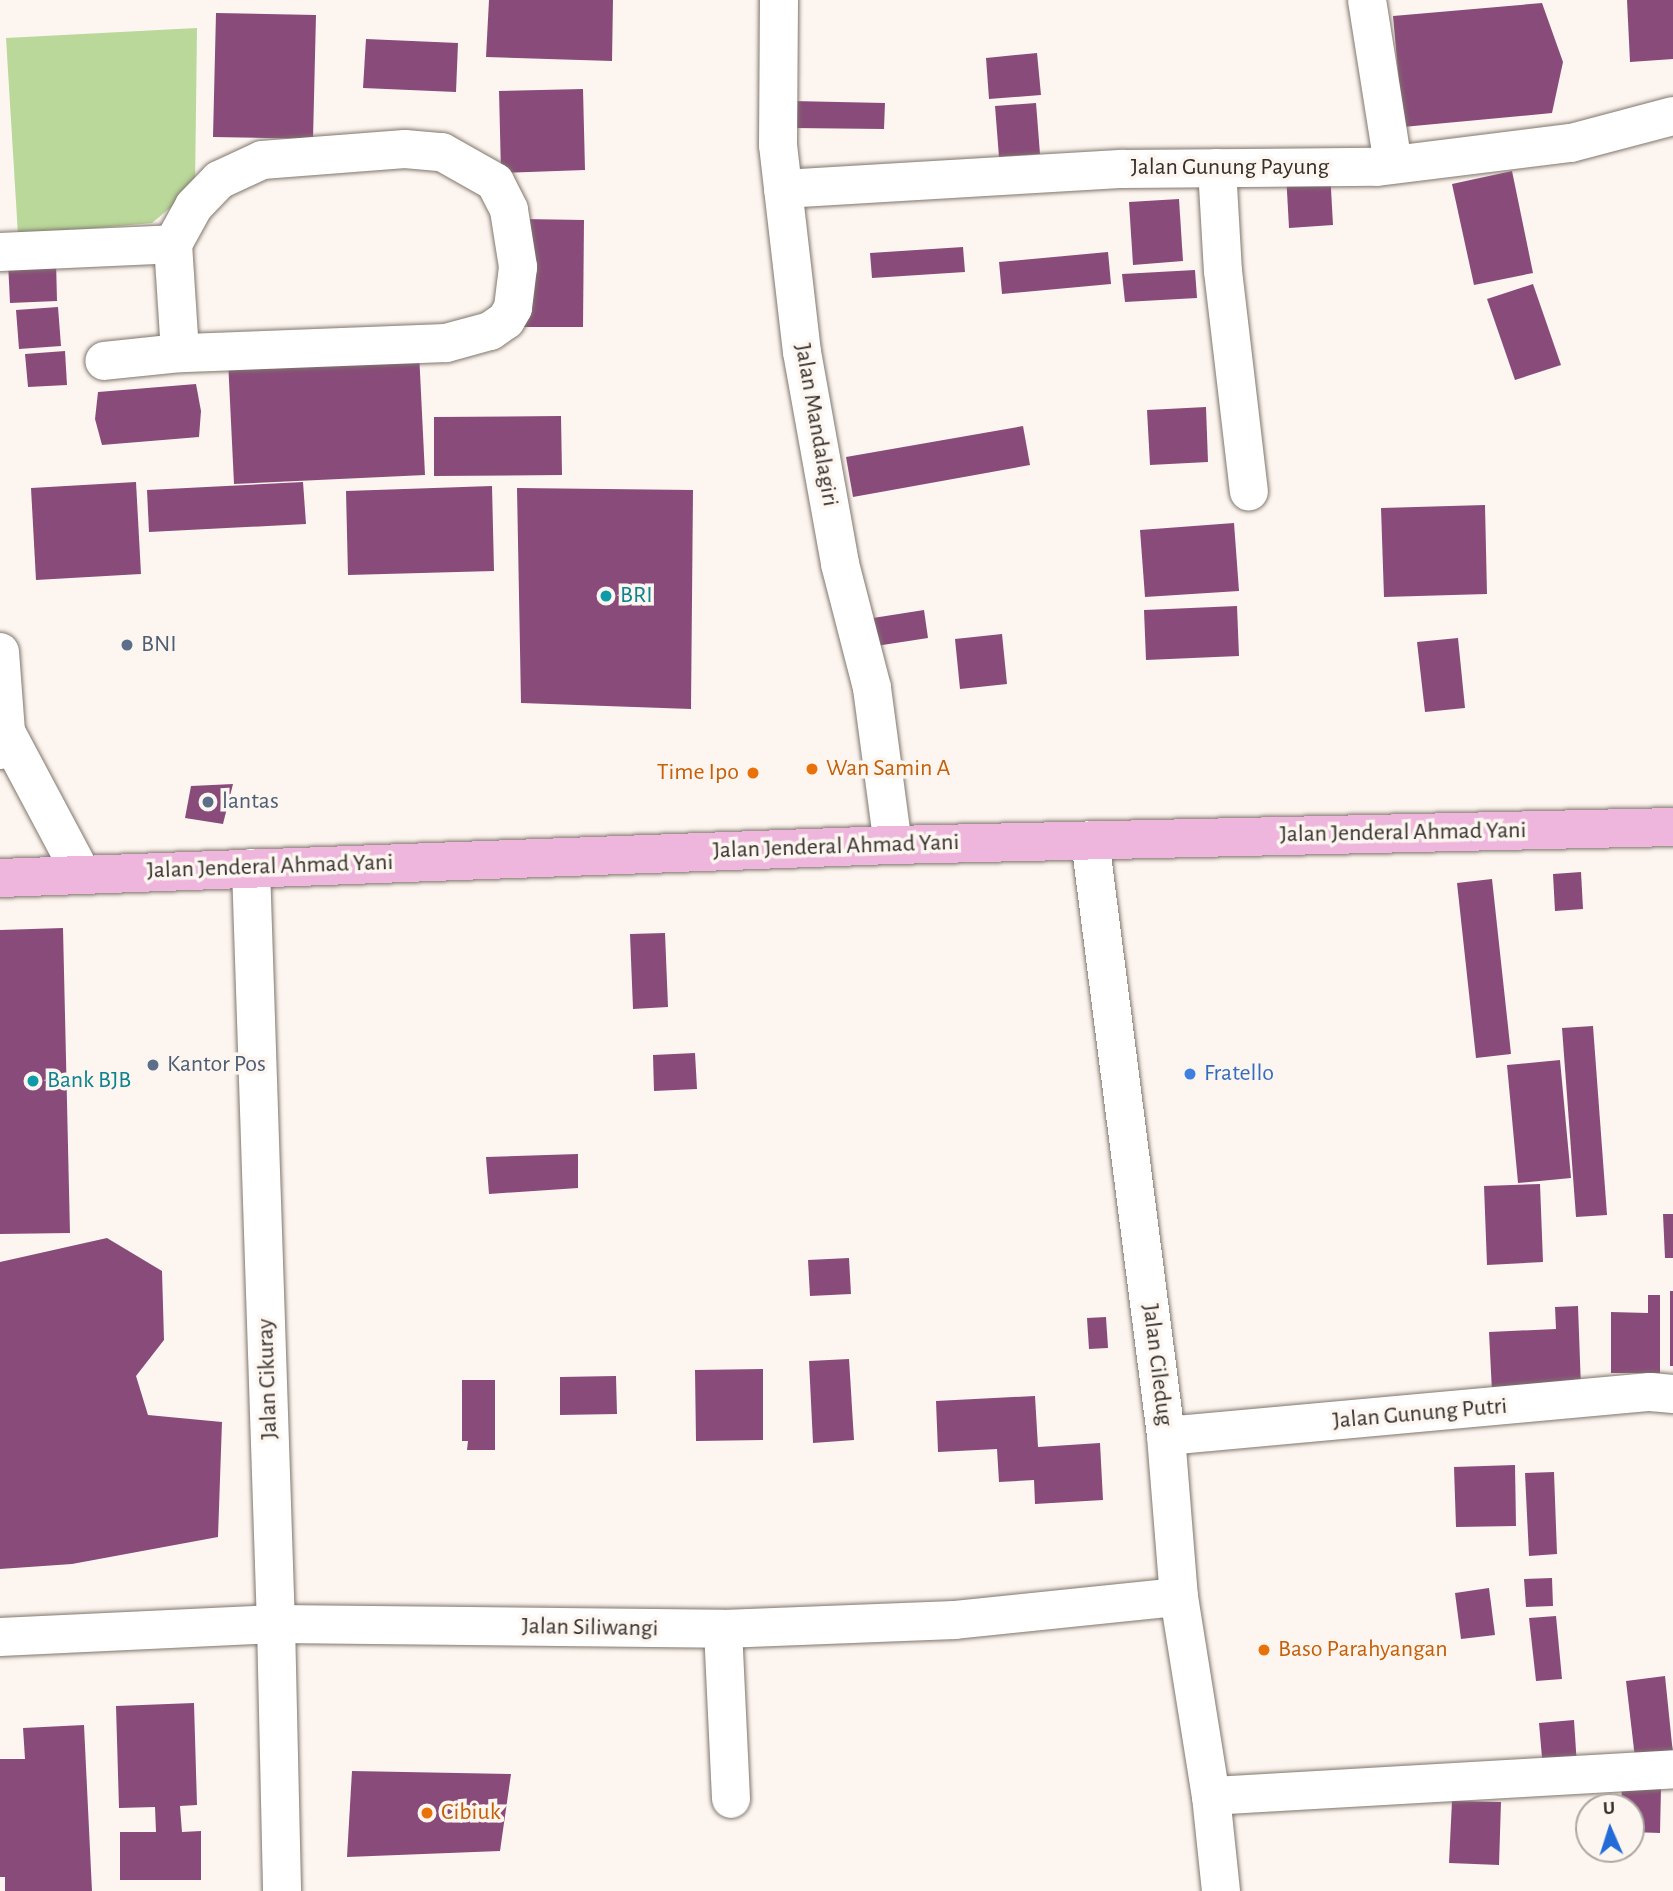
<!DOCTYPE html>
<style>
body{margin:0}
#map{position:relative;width:1673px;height:1891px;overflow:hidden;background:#fdf6f0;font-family:"Alegreya Sans",sans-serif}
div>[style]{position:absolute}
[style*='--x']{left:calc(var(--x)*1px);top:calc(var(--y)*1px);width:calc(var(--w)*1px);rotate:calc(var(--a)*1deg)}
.green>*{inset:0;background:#b9d89a}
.building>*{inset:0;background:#894c7a}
.roads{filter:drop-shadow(0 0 2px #80766d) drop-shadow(0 0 2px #80766d)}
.minor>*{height:38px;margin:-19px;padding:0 19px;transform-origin:19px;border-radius:19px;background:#fff}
.major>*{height:38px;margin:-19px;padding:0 19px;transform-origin:19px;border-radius:19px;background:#efb6dd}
.dots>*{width:19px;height:19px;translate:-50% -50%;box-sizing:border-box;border:4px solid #fdf6f0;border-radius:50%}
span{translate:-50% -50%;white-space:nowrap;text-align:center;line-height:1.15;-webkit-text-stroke:7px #fdf6f0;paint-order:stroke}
.street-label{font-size:24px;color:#342f2c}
.culture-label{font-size:24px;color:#0d838f}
.left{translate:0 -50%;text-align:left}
.service-label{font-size:24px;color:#4e5e75}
.food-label{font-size:24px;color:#c56008}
.right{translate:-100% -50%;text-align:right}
.shop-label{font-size:24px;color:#366cbe}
.north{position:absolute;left:1575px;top:1793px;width:70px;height:70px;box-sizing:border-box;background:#fdf6f0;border:2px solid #ada6a2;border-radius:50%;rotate:357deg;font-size:19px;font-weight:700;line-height:28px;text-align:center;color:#342f2c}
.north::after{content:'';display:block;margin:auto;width:24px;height:32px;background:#236cd8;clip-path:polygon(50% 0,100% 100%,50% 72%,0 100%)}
</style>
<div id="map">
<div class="green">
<i style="clip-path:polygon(197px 28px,195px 187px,152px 223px,18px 235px,6px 38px)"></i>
</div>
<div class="building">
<i style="clip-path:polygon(489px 0,613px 0,612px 61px,486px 57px)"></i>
<i style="clip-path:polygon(1627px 0,1673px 0,1673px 59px,1630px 62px)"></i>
<i style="clip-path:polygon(1542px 3px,1563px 62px,1552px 113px,1403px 127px,1393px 16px)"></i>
<i style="clip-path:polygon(216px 13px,316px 15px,313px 139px,213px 137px)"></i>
<i style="clip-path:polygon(366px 39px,458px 43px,456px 92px,363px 88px)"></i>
<i style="clip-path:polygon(1037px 53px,1041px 95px,989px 99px,986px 58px)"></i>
<i style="clip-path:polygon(583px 89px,585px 170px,501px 173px,499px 91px)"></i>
<i style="clip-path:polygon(792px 101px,885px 103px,884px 129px,792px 128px)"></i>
<i style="clip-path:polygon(1036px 103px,1040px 154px,999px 157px,995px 106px)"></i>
<i style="clip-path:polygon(1330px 171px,1333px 225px,1289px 228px,1286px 173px)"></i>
<i style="clip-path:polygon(1512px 171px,1533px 273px,1474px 285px,1452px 184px)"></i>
<i style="clip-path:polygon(1179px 199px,1183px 261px,1133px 265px,1129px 202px)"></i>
<i style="clip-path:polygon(523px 219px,584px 220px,583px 327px,522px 327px)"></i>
<i style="clip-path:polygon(963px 247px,965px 272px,872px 278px,870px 253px)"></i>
<i style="clip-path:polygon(1108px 252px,1111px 284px,1002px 294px,999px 262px)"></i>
<i style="clip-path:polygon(56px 260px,57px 301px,10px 303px,8px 262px)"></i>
<i style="clip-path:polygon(1195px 270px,1197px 298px,1125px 302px,1122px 274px)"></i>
<i style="clip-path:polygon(1533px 284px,1561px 365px,1515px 380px,1487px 299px)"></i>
<i style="clip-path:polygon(58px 307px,61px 346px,19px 349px,16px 310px)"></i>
<i style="clip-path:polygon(65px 351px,67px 385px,28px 387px,25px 354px)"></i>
<i style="clip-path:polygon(419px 352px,425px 475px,234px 484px,228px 360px)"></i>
<i style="clip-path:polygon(196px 384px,201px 411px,199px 437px,102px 445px,95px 419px,98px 392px)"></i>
<i style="clip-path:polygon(1206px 407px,1208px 462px,1150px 465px,1147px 410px)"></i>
<i style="clip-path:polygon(561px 416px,562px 475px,434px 476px,434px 417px)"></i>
<i style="clip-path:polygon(1023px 426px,1030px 465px,853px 497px,846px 457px)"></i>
<i style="clip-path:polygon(136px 482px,141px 574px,36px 580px,31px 488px)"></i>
<i style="clip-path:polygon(303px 482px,306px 524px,149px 532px,147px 490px)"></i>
<i style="clip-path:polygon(492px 486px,494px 571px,348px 575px,346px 491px)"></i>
<i style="clip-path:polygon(517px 488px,693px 490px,691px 709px,521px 703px)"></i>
<i style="clip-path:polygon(1485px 505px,1487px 594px,1384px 597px,1381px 508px)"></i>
<i style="clip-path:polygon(1234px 523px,1239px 591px,1145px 597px,1140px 530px)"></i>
<i style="clip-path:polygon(1237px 606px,1239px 656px,1146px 660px,1144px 610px)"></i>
<i style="clip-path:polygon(924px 610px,928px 638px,876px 646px,873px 618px)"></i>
<i style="clip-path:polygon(1002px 634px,1007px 684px,960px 689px,955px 639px)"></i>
<i style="clip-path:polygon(1458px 638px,1465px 708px,1425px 712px,1417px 642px)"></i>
<i style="clip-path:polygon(233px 784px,223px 824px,185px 818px,191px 786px)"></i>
<i style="clip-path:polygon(1581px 872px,1583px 909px,1555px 911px,1553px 874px)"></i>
<i style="clip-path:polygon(1492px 879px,1511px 1054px,1476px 1058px,1457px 883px)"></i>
<i style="clip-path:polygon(63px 928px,70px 1233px,0 1234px,0 930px)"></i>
<i style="clip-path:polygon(665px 933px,668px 1007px,633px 1009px,630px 934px)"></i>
<i style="clip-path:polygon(1593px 1026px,1607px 1215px,1576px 1217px,1562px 1028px)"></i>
<i style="clip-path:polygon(695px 1053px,697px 1089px,654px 1091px,653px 1055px)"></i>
<i style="clip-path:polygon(1560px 1060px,1571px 1178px,1518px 1183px,1507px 1065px)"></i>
<i style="clip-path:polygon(578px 1154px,578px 1188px,489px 1194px,486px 1157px)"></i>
<i style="clip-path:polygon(1540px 1184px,1543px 1262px,1487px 1265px,1484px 1186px)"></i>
<i style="clip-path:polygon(1663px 1214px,1673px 1214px,1673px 1258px,1665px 1258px)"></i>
<i style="clip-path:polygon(107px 1238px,162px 1271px,164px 1340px,136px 1376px,148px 1415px,222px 1422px,218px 1537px,72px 1564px,0 1569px,0 1262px)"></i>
<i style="clip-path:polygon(849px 1258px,851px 1294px,810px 1296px,808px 1260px)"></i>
<i style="clip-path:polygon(1670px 1291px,1673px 1291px,1673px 1366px,1670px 1366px)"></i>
<i style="clip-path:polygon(1648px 1295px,1660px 1295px,1660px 1373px,1611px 1373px,1611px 1312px,1648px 1313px)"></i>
<i style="clip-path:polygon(1578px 1306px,1581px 1388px,1492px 1392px,1489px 1332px,1556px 1329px,1555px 1307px)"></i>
<i style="clip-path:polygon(1106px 1317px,1108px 1348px,1089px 1349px,1087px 1318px)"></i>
<i style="clip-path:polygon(849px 1359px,854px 1440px,813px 1443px,809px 1361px)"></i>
<i style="clip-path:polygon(763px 1369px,763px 1440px,696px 1441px,695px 1370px)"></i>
<i style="clip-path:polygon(616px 1376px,617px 1414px,560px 1415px,560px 1377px)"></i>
<i style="clip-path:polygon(462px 1380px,495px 1380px,495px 1450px,467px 1450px,468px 1441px,462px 1441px)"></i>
<i style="clip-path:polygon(1035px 1396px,1038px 1447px,1100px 1443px,1103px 1500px,1035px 1504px,1034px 1480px,999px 1482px,997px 1449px,938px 1452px,936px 1401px)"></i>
<i style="clip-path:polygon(1515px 1465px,1516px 1526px,1456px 1527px,1454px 1467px)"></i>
<i style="clip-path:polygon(1554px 1472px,1557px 1554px,1529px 1556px,1525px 1473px)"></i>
<i style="clip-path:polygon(1552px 1578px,1553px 1606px,1526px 1607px,1524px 1579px)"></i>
<i style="clip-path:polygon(1489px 1588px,1495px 1635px,1461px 1639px,1455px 1593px)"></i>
<i style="clip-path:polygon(1556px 1616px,1562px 1679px,1536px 1681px,1529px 1618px)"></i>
<i style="clip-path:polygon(1665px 1676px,1673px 1754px,1635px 1758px,1626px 1681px)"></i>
<i style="clip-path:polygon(194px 1703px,197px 1805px,180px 1806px,182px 1832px,201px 1831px,201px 1880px,120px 1880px,120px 1832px,156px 1832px,155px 1807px,119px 1808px,116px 1706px)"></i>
<i style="clip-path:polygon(1574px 1720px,1577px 1766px,1543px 1769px,1539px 1723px)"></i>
<i style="clip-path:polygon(84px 1725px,92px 1891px,5px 1891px,5px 1877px,0 1877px,0 1759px,25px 1759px,23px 1728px)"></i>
<i style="clip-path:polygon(352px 1771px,511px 1774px,500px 1851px,347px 1857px)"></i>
<i style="clip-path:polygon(1622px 1786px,1661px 1788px,1660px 1833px,1631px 1832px,1631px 1807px,1621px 1807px)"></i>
<i style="clip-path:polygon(1452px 1801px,1501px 1802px,1499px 1865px,1449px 1863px)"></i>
</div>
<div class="roads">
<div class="minor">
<i style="--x:779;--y:0;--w:145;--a:90.4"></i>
<i style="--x:778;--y:145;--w:208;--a:83.4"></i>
<i style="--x:802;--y:352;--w:215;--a:79.8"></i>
<i style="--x:840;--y:564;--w:128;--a:75.5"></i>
<i style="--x:872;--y:688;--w:158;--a:82.4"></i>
<i style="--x:1367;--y:0;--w:166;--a:81"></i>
<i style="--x:1217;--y:168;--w:103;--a:86.7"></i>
<i style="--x:1223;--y:271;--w:222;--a:83.3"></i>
<i style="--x:783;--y:189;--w:341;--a:-3.4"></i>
<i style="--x:1123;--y:169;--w:254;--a:-0.5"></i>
<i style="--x:1377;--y:167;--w:195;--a:-7.1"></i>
<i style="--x:1571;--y:143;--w:106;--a:-14.8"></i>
<i style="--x:173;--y:244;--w:109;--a:86.3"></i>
<i style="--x:0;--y:252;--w:173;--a:-2.6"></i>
<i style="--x:173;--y:244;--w:43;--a:-61.1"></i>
<i style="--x:194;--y:206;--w:36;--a:-46"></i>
<i style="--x:219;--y:180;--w:47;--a:-24.9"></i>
<i style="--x:262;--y:160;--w:143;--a:-4.4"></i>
<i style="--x:405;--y:149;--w:37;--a:5"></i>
<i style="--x:442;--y:152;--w:61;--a:29.5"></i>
<i style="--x:495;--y:182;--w:31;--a:63"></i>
<i style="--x:509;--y:210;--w:58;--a:81"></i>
<i style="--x:518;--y:267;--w:41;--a:97"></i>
<i style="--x:513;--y:308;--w:14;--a:120"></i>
<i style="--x:506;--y:320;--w:19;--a:145"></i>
<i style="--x:490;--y:331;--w:46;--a:164.7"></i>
<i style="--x:446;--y:343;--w:266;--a:177.8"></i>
<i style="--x:180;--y:353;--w:76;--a:174"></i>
<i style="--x:0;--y:652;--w:80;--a:85.7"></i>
<i style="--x:6;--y:732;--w:19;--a:108"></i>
<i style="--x:6;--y:732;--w:162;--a:62"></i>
<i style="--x:1090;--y:840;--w:601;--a:82.73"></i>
<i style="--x:1166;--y:1436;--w:162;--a:85.4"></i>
<i style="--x:1179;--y:1597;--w:202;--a:80.9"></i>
<i style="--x:1211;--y:1796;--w:96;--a:84"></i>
<i style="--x:251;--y:868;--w:756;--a:88.11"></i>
<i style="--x:276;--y:1624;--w:267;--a:88.7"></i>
<i style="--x:1166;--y:1436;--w:486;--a:-5.2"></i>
<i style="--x:1650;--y:1392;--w:23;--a:5"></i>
<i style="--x:723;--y:1629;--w:170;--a:87.3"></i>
<i style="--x:0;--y:1637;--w:276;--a:-2.7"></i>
<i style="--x:276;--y:1624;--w:447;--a:0.6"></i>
<i style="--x:723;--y:1629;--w:232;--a:-2.2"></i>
<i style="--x:955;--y:1620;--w:225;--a:-5.9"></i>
<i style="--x:1211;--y:1796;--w:463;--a:-3.3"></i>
</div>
<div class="major">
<i style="--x:0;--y:878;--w:894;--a:-2.12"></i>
<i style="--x:893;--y:845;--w:780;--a:-1.32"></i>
</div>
</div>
<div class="dots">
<i style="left:606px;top:596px;background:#0f9aa8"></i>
<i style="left:127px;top:645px;background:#5c6f8a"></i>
<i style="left:812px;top:769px;background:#e8710a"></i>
<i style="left:753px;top:773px;background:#e8710a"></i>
<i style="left:208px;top:802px;background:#5c6f8a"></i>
<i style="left:153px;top:1065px;background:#5c6f8a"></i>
<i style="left:1190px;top:1074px;background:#3f7fe0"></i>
<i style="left:33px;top:1081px;background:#0f9aa8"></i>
<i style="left:1264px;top:1650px;background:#e8710a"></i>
<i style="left:427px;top:1813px;background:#e8710a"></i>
</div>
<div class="street-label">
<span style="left:1230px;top:168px">Jalan Gunung Payung</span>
<span style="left:816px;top:425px;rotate:80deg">Jalan Mandalagiri</span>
<span style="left:1403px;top:833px;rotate:-1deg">Jalan Jenderal Ahmad Yani</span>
<span style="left:836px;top:847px;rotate:-2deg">Jalan Jenderal Ahmad Yani</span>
<span style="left:270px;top:867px;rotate:-2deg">Jalan Jenderal Ahmad Yani</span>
<span style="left:1157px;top:1365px;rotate:83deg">Jalan Ciledug</span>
<span style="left:268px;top:1379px;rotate:-92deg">Jalan Cikuray</span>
<span style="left:1420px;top:1414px;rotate:-5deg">Jalan Gunung Putri</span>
<span style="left:590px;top:1628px;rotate:1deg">Jalan Siliwangi</span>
</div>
<div class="culture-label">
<span class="left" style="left:620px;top:596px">BRI</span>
<span class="left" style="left:47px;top:1081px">Bank BJB</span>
</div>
<div class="service-label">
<span class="left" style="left:141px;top:645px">BNI</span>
<span class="left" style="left:222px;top:802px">lantas</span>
<span class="left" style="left:167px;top:1065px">Kantor Pos</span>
</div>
<div class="food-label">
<span class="left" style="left:826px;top:769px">Wan Samin A</span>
<span class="right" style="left:739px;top:773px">Time Ipo</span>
<span class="left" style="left:1278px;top:1650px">Baso Parahyangan</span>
<span class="left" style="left:441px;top:1813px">Cibiuk</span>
</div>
<div class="shop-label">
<span class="left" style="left:1204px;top:1074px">Fratello</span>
</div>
<div class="north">U</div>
</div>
